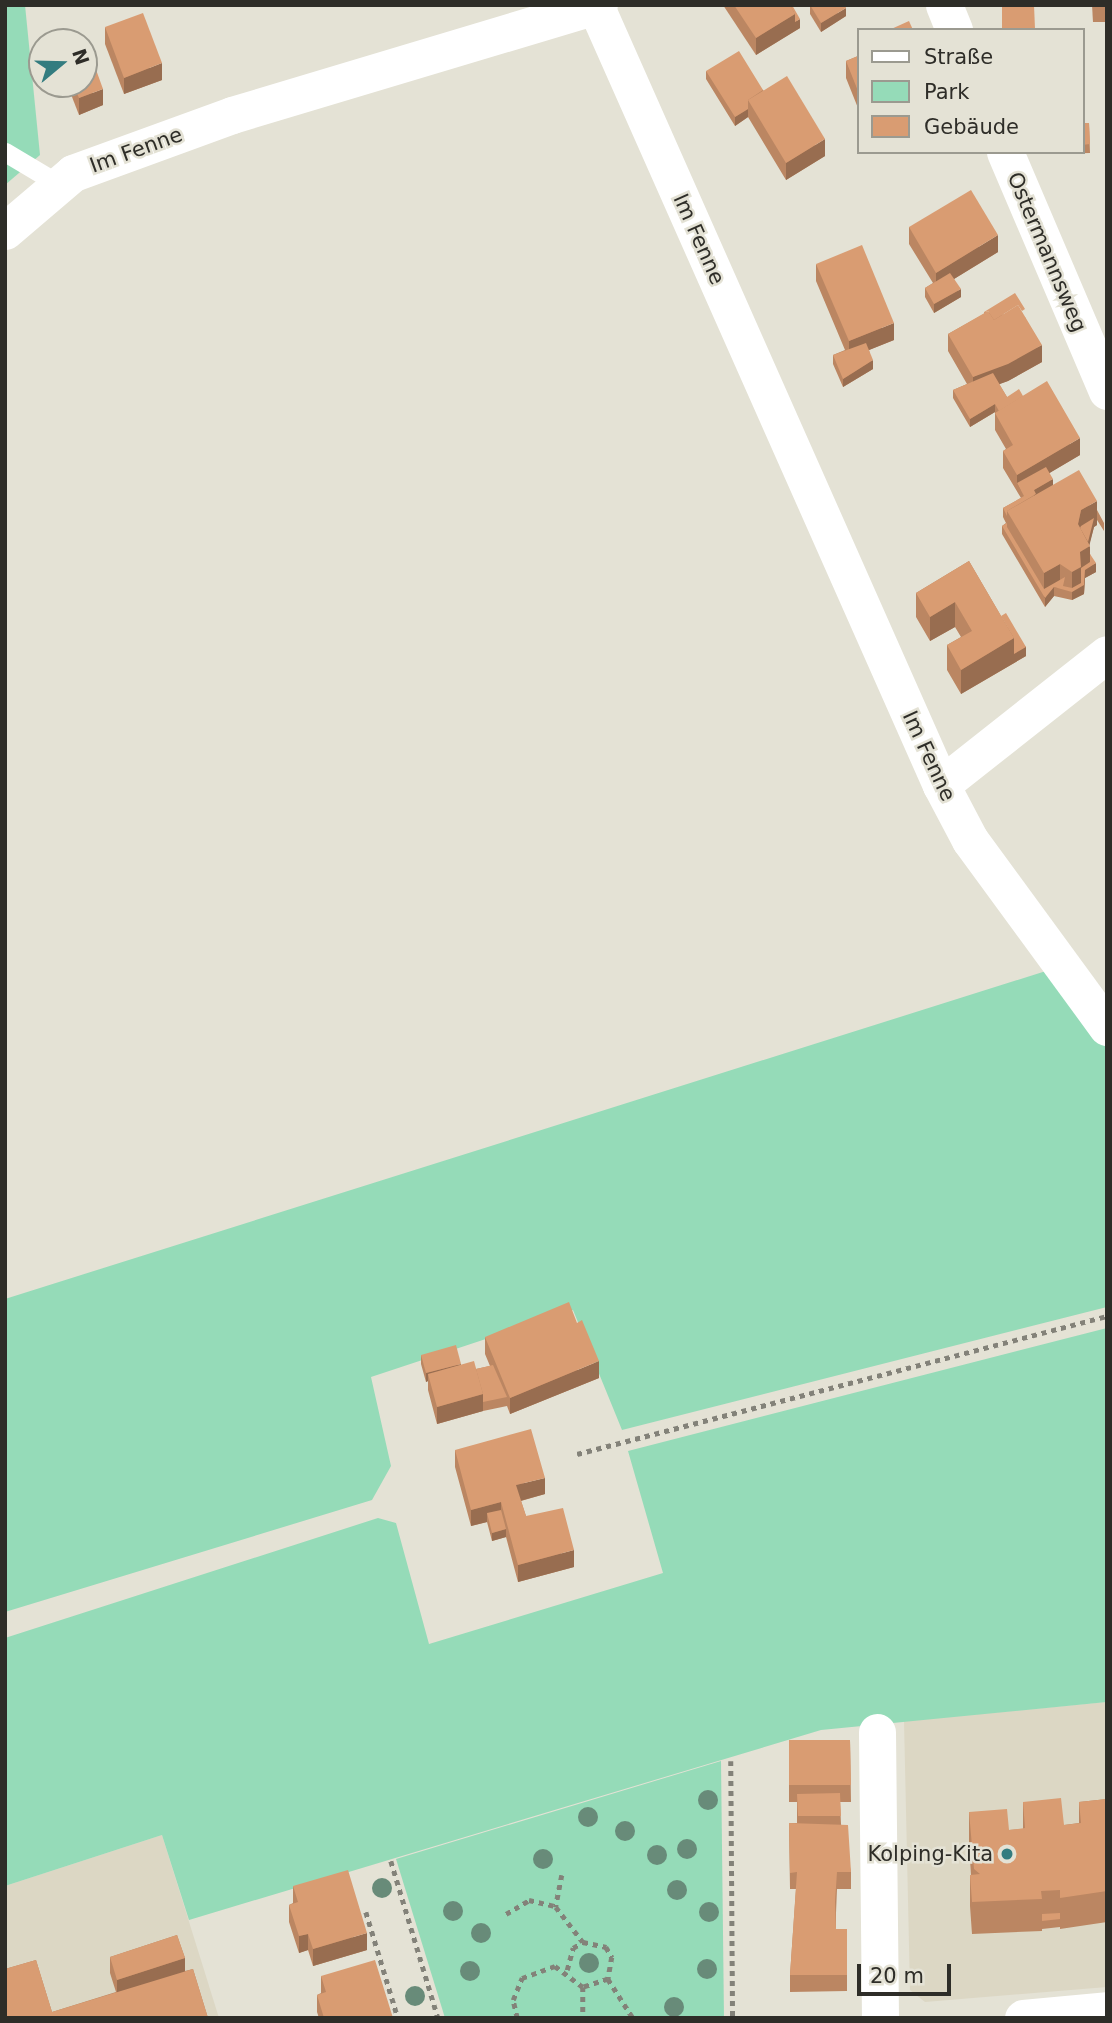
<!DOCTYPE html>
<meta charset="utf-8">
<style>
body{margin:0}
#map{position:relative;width:1112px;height:2023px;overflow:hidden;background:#e4e2d5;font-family:"DejaVu Sans",sans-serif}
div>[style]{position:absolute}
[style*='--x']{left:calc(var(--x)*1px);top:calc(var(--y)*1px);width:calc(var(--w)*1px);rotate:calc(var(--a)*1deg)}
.built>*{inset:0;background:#dcd7c4}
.green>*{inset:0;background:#95dbb8}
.path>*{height:4.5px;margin-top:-2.25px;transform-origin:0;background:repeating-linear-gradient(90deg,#838279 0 5px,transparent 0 10px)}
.service>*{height:19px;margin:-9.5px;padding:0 9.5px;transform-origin:9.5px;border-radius:9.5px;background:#fff}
.minor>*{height:37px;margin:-18.5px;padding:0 18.5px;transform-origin:18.5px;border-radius:18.5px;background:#fff}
.trees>*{width:20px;height:20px;margin:-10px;border-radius:50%;background:#688b79}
.wall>*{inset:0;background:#bb8662}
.shaded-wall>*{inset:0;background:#986d50}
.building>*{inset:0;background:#d99c72}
.dots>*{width:19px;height:19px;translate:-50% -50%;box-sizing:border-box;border:4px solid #e4e2d5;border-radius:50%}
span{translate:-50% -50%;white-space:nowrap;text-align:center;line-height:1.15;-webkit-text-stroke:5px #e4e2d5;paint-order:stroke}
.street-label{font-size:21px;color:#2e2d28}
.poi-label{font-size:21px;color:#2e2d28}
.right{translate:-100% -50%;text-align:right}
.frame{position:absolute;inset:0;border:7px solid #2e2d28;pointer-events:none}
.legend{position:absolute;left:857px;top:28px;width:228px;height:126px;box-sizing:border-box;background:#e4e2d5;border:2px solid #9b9a90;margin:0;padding:9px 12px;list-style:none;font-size:21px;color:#2e2d28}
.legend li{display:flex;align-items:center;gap:14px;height:35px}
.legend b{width:35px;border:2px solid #9b9a90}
.north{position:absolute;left:28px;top:28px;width:70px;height:70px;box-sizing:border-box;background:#e4e2d5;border:2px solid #9b9a90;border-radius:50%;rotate:71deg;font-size:19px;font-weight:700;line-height:28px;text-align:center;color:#2e2d28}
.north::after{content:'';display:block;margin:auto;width:24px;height:32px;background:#337c7f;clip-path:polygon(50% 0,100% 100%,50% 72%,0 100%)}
.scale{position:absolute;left:857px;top:1964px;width:94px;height:32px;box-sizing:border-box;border:4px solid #2e2d28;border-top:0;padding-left:9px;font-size:21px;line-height:24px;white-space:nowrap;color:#2e2d28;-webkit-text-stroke:5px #e4e2d5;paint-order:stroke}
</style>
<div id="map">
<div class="built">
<i style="clip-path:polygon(1107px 1702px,1107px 1987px,925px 2002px,910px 1990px,904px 1721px)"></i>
<i style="clip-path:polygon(162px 1835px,219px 2018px,5px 2018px,5px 1886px)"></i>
</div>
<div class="green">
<i style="clip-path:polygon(5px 5px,25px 5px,40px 155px,5px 185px)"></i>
<i style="clip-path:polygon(1046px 971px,1107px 1039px,1107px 1307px,622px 1430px,573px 1310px,371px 1377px,391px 1466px,372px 1500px,5px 1612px,5px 1299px)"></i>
<i style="clip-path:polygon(1107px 1328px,1107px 1702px,821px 1730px,189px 1920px,162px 1835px,5px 1886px,5px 1638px,378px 1518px,396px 1523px,429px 1644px,663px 1573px,628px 1451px)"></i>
<i style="clip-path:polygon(721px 1761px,724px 2018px,445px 2018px,396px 1859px)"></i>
</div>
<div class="path">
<i style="--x:577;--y:1454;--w:548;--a:-14.59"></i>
<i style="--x:731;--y:1761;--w:257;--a:89.6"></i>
<i style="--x:391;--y:1861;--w:164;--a:73.3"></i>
<i style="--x:562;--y:1875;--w:33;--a:101"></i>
<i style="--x:556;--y:1907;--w:44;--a:52.4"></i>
<i style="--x:366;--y:1912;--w:111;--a:73.2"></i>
<i style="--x:506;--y:1914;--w:27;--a:-31"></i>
<i style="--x:529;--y:1900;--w:27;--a:13"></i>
<i style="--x:567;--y:1970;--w:23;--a:-75"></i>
<i style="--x:573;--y:1948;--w:12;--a:-31"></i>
<i style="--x:583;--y:1942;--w:24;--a:12"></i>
<i style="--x:606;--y:1947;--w:12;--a:59"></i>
<i style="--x:612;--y:1957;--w:22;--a:100"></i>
<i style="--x:608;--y:1979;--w:26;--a:162"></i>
<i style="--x:608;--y:1979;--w:46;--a:57.3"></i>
<i style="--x:517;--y:2018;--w:18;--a:-103"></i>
<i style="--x:513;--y:2000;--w:24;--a:-68"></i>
<i style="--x:522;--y:1978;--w:35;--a:-20"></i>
<i style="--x:555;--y:1966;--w:35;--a:37"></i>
<i style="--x:583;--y:1987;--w:31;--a:90"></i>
</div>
<div class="service">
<i style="--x:5;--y:152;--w:61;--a:30.8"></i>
</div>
<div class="minor">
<i style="--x:944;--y:5;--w:27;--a:68"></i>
<i style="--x:596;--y:7;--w:851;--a:66.09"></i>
<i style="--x:941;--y:785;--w:62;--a:62.2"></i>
<i style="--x:970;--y:840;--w:232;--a:53.8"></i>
<i style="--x:1005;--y:152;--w:260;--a:66.9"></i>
<i style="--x:5;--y:231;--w:89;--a:-40.5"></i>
<i style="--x:73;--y:173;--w:169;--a:-20"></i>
<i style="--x:232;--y:115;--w:383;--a:-16.7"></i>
<i style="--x:941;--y:785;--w:211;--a:-38.3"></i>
<i style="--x:877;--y:1732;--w:286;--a:89.4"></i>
<i style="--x:1023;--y:2018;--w:84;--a:-5.4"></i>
</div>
<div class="trees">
<i style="left:708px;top:1800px"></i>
<i style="left:588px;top:1817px"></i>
<i style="left:625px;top:1831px"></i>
<i style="left:687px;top:1849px"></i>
<i style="left:657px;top:1855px"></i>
<i style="left:543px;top:1859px"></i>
<i style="left:382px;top:1888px"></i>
<i style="left:677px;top:1890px"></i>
<i style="left:453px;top:1911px"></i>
<i style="left:709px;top:1912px"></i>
<i style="left:481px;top:1933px"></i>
<i style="left:589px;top:1963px"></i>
<i style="left:707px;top:1969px"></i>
<i style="left:470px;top:1971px"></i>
<i style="left:415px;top:1996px"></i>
<i style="left:674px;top:2007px"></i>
</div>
<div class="wall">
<i style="clip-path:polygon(723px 5px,792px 5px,800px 28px,756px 55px)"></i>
<i style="clip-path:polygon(810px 5px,846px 16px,821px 32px,810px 14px)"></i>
<i style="clip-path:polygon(1092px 5px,1107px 5px,1107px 22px,1093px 22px)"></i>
<i style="clip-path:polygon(105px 27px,162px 80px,124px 94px,105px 44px)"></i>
<i style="clip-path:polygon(858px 56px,858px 108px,846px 78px,846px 61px)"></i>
<i style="clip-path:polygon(706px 71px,763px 90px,825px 156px,786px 180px,748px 117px,735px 126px,706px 79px)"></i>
<i style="clip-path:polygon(67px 84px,84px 84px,103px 105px,79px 115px)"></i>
<i style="clip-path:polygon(1082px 123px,1089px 123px,1090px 153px,1048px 154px,1048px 152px,1082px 152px)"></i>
<i style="clip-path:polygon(909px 227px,998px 252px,954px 279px,961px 297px,934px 313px,925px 297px,925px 288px,933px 283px,909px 244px)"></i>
<i style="clip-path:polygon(816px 264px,894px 340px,869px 350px,873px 369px,843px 387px,833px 364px,833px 355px,845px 350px,816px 281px)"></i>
<i style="clip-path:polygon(984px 312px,1025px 317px,1042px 362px,1008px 381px,999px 384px,1007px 397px,1023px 396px,1080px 455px,1049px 473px,1053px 485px,1097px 510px,1104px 523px,1104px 531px,1097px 520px,1097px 525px,1094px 527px,1089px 545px,1090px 554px,1096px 572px,1085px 578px,1084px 594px,1072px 600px,1054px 596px,1045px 607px,1002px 534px,1002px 526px,1006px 523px,1003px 517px,1003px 508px,1021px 498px,1003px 468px,1003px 451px,1006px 449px,995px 430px,995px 412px,970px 427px,953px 398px,953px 390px,967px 384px,948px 351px,948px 334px,984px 314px)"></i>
<i style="clip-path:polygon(969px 561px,1001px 616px,1026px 656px,961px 694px,947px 670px,947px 645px,961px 637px,955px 627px,930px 641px,916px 617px,916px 593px)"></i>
<i style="clip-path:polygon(485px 1337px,599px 1378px,510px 1414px,507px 1406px,483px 1411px,437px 1424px,428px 1390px,428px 1381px,426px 1382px,421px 1364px,421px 1355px,476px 1369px,490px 1366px,485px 1354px)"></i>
<i style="clip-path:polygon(455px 1450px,545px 1494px,521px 1501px,526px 1516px,574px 1567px,518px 1582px,506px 1537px,492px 1541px,487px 1522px,471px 1526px,455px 1467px)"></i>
<i style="clip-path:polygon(789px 1740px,850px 1740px,851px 1802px,840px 1802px,841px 1824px,851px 1872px,851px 1889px,837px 1889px,836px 1913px,836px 1929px,847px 1929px,847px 1991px,790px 1992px,790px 1975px,796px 1889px,790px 1889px,789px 1823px,797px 1823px,797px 1802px,789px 1802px)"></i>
<i style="clip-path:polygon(1107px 1799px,1107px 1922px,1060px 1929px,1060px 1927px,1042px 1929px,1042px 1931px,972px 1934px,970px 1906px,970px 1875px,971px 1875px,969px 1844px,969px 1812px,1009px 1830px,1023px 1829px,1023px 1802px,1064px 1825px,1079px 1823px,1079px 1802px)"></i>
<i style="clip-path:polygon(293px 1886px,367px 1950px,313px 1966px,308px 1950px,299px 1953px,289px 1922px,289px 1905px,293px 1903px)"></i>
<i style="clip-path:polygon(177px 1935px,185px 1958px,185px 1971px,193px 1969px,208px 2018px,5px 2018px,5px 1969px,36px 1960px,52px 2012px,116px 1992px,110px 1973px,110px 1957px)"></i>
<i style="clip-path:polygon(321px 1976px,393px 2018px,319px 2018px,317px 2012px,317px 1995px,321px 1993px)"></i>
</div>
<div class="shaded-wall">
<i style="clip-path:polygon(846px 8px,846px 16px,821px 32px,821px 23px)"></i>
<i style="clip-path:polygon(795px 14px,795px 31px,756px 55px,756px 38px)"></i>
<i style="clip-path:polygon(800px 19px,800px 28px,795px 31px,795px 22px)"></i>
<i style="clip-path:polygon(162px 63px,162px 80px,124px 94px,124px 78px)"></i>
<i style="clip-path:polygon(103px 89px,103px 105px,79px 115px,79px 98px)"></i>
<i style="clip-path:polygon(748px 109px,748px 117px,735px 126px,735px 117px)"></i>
<i style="clip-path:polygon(825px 139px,825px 156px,786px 180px,786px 163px)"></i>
<i style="clip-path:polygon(998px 235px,998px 252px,936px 290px,936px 273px)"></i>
<i style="clip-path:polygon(961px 289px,961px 297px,934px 313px,934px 304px)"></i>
<i style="clip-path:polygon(894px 323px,894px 340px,849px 358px,849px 341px)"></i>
<i style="clip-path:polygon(1042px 345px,1042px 362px,1008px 381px,973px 394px,973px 377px)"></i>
<i style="clip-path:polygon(873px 360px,873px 369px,843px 387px,843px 379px)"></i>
<i style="clip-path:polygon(995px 404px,995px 412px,970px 427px,970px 419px)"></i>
<i style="clip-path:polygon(1080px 438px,1080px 455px,1021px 490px,1017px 483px,1017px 475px)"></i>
<i style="clip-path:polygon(1053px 479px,1053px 488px,1034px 499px,1034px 490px)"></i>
<i style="clip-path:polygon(1097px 501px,1097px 525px,1094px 527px,1089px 547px,1090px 546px,1090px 566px,1096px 563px,1096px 572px,1085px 578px,1084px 594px,1072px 600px,1072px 572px,1078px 524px,1081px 510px)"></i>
<i style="clip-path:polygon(1060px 564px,1060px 588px,1054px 587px,1054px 596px,1045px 607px,1045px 598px,1047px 596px,1044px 598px,1044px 573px)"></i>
<i style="clip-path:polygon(955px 602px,955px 627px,930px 641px,930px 617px)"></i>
<i style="clip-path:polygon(1014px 638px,1026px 647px,1026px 656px,961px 694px,961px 670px)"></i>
<i style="clip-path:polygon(599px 1361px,599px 1378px,510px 1414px,510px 1398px)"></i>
<i style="clip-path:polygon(461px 1364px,461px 1372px,428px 1374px,428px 1381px,426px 1382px,426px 1373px)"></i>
<i style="clip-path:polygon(483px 1394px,483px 1411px,437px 1424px,437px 1407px)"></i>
<i style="clip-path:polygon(545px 1478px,545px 1494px,516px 1502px,516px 1485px)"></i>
<i style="clip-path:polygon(501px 1502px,501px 1519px,487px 1513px,487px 1522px,471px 1526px,471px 1510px)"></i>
<i style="clip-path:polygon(506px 1529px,506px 1537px,492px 1541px,492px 1533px)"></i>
<i style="clip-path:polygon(574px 1550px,574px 1567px,518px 1582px,518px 1565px)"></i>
<i style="clip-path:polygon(367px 1933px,367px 1950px,313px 1966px,313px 1949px)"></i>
<i style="clip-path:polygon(308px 1934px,308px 1950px,299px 1953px,299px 1936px)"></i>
<i style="clip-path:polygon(185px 1958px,185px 1975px,117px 1996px,117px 1980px)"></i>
</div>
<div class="building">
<i style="clip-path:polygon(734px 5px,790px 5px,795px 14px,756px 38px)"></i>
<i style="clip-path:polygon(790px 5px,792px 5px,800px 19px,795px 22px,795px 14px)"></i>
<i style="clip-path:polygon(810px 5px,845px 5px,846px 8px,821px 23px)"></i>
<i style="clip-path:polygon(1002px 5px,1034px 5px,1035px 29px,1002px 29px)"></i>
<i style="clip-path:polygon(143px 13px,162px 63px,124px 78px,105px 27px)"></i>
<i style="clip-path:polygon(909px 21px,913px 30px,889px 30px)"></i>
<i style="clip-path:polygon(86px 42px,103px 89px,79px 98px,73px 84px,84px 84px,84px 43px)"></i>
<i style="clip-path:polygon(739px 51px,763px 90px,748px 100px,748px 109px,735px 117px,706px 71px)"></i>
<i style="clip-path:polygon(858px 56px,858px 91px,846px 61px)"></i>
<i style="clip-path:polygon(787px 76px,825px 139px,786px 163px,748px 100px)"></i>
<i style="clip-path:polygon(1082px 123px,1089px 123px,1090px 144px,1082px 145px)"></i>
<i style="clip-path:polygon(971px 190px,998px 235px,936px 273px,909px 227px)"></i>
<i style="clip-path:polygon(862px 245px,894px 323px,849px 341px,816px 264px)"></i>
<i style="clip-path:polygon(950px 273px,961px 289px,934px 304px,925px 288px)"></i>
<i style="clip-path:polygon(1015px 293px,1025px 309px,1022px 311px,1018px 305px,994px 320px,988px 311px,984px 313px,984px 312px)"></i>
<i style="clip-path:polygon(1018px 305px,1042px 345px,1008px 364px,973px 377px,948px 334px,988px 311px,994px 320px)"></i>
<i style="clip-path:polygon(866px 343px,873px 360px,843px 379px,833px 355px)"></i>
<i style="clip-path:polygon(993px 373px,1007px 397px,1019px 389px,1023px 396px,999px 411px,995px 404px,970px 419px,953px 390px)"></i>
<i style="clip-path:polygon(1047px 381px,1080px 438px,1017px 475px,1003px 451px,1013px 445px,995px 413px)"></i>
<i style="clip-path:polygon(1046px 467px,1053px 479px,1034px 490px,1036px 494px,1007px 511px,1007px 516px,1003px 508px,1024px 496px,1017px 483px)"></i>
<i style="clip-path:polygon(1079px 470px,1097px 501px,1081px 510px,1078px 524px,1090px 546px,1080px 552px,1081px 567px,1072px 572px,1060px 564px,1044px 573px,1007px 511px)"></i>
<i style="clip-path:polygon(1094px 518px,1088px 542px,1080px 528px,1081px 526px)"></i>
<i style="clip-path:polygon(1007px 523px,1007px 527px,1044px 589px,1065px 577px,1063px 586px,1072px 588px,1081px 583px,1081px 568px,1090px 562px,1090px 554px,1096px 563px,1085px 570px,1084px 585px,1072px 592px,1054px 587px,1045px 598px,1002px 526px)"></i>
<i style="clip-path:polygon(969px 561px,1014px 638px,961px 670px,947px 645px,972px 631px,955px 602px,930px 617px,916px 593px)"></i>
<i style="clip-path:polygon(1006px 613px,1026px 647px,1014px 654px,1014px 638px,1001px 616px)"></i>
<i style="clip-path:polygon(569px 1302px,577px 1323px,582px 1320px,599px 1361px,510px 1398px,485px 1337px)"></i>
<i style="clip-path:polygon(456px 1345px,461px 1364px,426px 1373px,421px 1355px)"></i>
<i style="clip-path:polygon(474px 1361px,483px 1394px,437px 1407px,428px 1374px)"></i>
<i style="clip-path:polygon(493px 1365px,507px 1397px,483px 1402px,483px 1394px,476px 1369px)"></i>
<i style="clip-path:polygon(531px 1429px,545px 1478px,516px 1485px,526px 1516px,563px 1508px,574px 1550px,518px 1565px,501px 1502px,471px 1510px,455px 1450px)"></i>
<i style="clip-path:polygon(501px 1510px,506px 1529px,492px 1533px,487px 1513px)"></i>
<i style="clip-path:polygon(789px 1740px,850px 1740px,851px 1785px,789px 1785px)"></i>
<i style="clip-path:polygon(840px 1793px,841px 1816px,798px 1816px,797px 1794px)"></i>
<i style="clip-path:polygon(1061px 1798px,1064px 1825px,1081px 1823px,1079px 1802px,1107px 1799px,1107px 1891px,1060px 1898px,1060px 1890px,1041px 1891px,1042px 1899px,972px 1902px,970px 1875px,980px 1874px,974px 1869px,969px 1812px,1007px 1809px,1009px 1830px,1025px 1828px,1023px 1802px)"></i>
<i style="clip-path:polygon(789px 1823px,848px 1825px,851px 1872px,837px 1872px,835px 1902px,836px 1929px,847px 1929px,847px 1975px,790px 1975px,797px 1872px,790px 1873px)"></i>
<i style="clip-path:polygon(348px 1870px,367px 1933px,313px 1949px,308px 1934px,299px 1936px,289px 1905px,298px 1902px,293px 1886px)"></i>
<i style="clip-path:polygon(1060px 1913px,1060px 1919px,1042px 1921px,1042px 1914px)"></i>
<i style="clip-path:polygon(177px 1935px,185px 1958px,117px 1980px,110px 1957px)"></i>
<i style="clip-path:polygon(36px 1960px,52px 2012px,193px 1969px,208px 2018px,5px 2018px,5px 1969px)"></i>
<i style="clip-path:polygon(375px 1960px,393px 2018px,324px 2018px,317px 1995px,326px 1992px,321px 1976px)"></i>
</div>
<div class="dots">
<i style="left:1007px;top:1854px;background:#337c7f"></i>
</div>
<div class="street-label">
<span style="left:136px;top:150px;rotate:-20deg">Im Fenne</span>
<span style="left:699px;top:239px;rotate:66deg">Im Fenne</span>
<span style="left:1047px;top:252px;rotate:67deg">Ostermannsweg</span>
<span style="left:929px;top:756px;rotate:65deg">Im Fenne</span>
</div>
<div class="poi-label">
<span class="right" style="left:993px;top:1854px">Kolping-Kita</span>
</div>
<div class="frame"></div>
<ul class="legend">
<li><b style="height:9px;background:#fff"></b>Straße</li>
<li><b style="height:19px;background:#95dbb8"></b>Park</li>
<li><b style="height:19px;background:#d99c72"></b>Gebäude</li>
</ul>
<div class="north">N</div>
<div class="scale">20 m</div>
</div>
